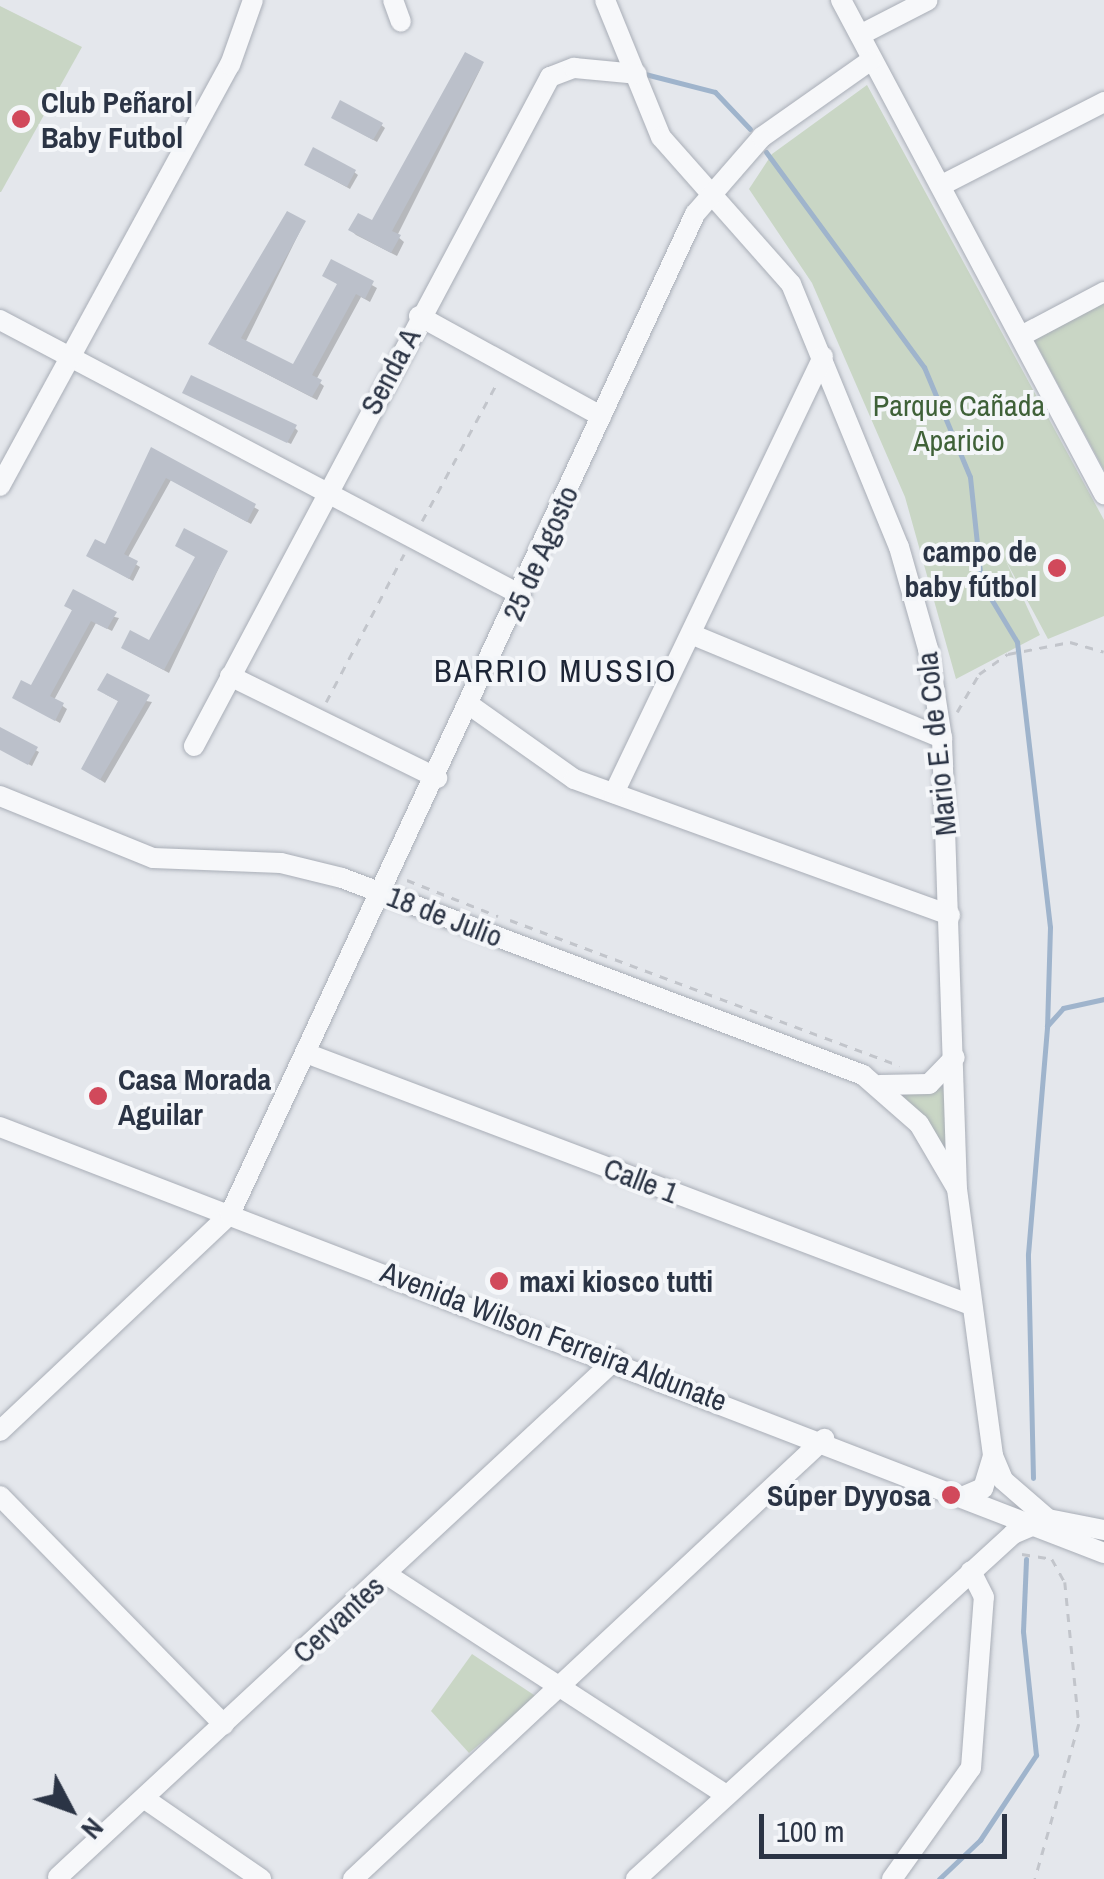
<!DOCTYPE html>
<meta charset="utf-8">
<style>
body{margin:0}
#map{position:relative;width:1104px;height:1879px;overflow:hidden;background:#e4e7ec;font-family:"Archivo Narrow",sans-serif}
div>[style]{position:absolute}
[style*='--x']{left:calc(var(--x)*1px);top:calc(var(--y)*1px);width:calc(var(--w)*1px);rotate:calc(var(--a)*1deg)}
.green>*{inset:0;background:#c9d6c5}
.shadow>*{inset:0;background:#0003}
.stream>*{height:5px;margin:-2.5px;padding:0 2.5px;transform-origin:2.5px;border-radius:2.5px;background:#9fb4cc}
.building>*{inset:0;background:#bbc0ca}
.path>*{height:2.5px;margin-top:-1.25px;transform-origin:0;background:repeating-linear-gradient(90deg,#c2c5cb 0 8px,transparent 0 16px)}
.roads{filter:drop-shadow(0 0 2px #a9aeb7) drop-shadow(0 0 2px #a9aeb7)}
.minor>*{height:20px;margin:-10px;padding:0 10px;transform-origin:10px;border-radius:10px;background:#f7f8fa}
.dots>*{width:28px;height:28px;translate:-50% -50%;box-sizing:border-box;border:5px solid #f4f6f9;border-radius:50%}
span{translate:-50% -50%;white-space:nowrap;text-align:center;line-height:1.15;-webkit-text-stroke:8px #f4f6f9;paint-order:stroke}
.poi-label{font-size:30px;color:#2b3445;font-weight:700}
.left{translate:0 -50%;text-align:left}
.right{translate:-100% -50%;text-align:right}
.street-label{font-size:30px;color:#2b3445}
.park-label{font-size:30px;color:#3f6138}
.neighbourhood-label{font-size:32px;color:#1d2536;letter-spacing:2.5px}
.north{position:absolute;left:20px;top:1759px;width:100px;height:100px;-webkit-text-stroke:8px #f4f6f9;paint-order:stroke;rotate:131deg;font-size:28px;font-weight:700;line-height:40px;text-align:center;color:#2b3445}
.north::after{content:'';display:block;margin:auto;width:35px;height:45px;background:#2b3445;clip-path:polygon(50% 0,100% 100%,50% 72%,0 100%)}
.scale{position:absolute;left:759px;top:1814px;width:248px;height:45px;box-sizing:border-box;border:5px solid #2b3445;border-top:0;padding-left:12px;font-size:30px;line-height:35px;white-space:nowrap;color:#2b3445;-webkit-text-stroke:8px #f4f6f9;paint-order:stroke}
</style>
<div id="map">
<div class="green">
<i style="clip-path:polygon(0 6px,82px 47px,1px 192px,0 192px)"></i>
<i style="clip-path:polygon(867px 85px,1104px 520px,1104px 616px,1048px 639px,1005px 559px,1040px 635px,956px 679px,905px 497px,812px 283px,749px 189px,772px 154px)"></i>
<i style="clip-path:polygon(1104px 303px,1104px 470px,1034px 340px)"></i>
<i style="clip-path:polygon(951px 1081px,953px 1169px,900px 1094px,928px 1094px)"></i>
<i style="clip-path:polygon(472px 1654px,537px 1697px,469px 1753px,431px 1711px)"></i>
</div>
<div class="shadow">
<i style="clip-path:polygon(483px 64px,397px 236px,404px 242px,397px 256px,356px 235px,351px 230px,373px 224px)"></i>
<i style="clip-path:polygon(337px 120px,381px 125px,385px 128px,377px 142px)"></i>
<i style="clip-path:polygon(310px 167px,354px 172px,358px 175px,350px 189px)"></i>
<i style="clip-path:polygon(304px 223px,245px 343px,294px 368px,339px 285px,325px 276px,332px 262px,377px 288px,370px 302px,361px 297px,316px 380px,324px 386px,317px 400px,216px 348px)"></i>
<i style="clip-path:polygon(188px 395px,295px 428px,298px 431px,291px 444px)"></i>
<i style="clip-path:polygon(152px 450px,259px 510px,251px 524px,171px 480px,127px 559px,140px 567px,133px 581px,89px 556px,106px 547px)"></i>
<i style="clip-path:polygon(226px 553px,169px 673px,128px 651px,150px 643px,197px 558px)"></i>
<i style="clip-path:polygon(67px 606px,119px 618px,112px 631px,96px 623px,54px 700px,67px 709px,60px 723px,15px 698px,32px 689px,74px 612px)"></i>
<i style="clip-path:polygon(105px 694px,152px 702px,105px 783px,84px 769px,120px 702px)"></i>
<i style="clip-path:polygon(0 730px,39px 752px,32px 766px,0 749px)"></i>
</div>
<div class="stream">
<i style="--x:645;--y:74;--w:72;--a:14.4"></i>
<i style="--x:715;--y:92;--w:51;--a:46.6"></i>
<i style="--x:766;--y:152;--w:267;--a:53.7"></i>
<i style="--x:924;--y:367;--w:119;--a:67.3"></i>
<i style="--x:970;--y:477;--w:106;--a:84"></i>
<i style="--x:981;--y:582;--w:70;--a:59"></i>
<i style="--x:1017;--y:642;--w:287;--a:83.4"></i>
<i style="--x:1050;--y:927;--w:99;--a:91.7"></i>
<i style="--x:1033;--y:1478;--w:224;--a:-91.3"></i>
<i style="--x:1028;--y:1254;--w:229;--a:-85.2"></i>
<i style="--x:1047;--y:1026;--w:24;--a:-48"></i>
<i style="--x:1063;--y:1008;--w:42;--a:-12.4"></i>
<i style="--x:939;--y:1879;--w:57;--a:-43.6"></i>
<i style="--x:980;--y:1840;--w:102;--a:-56.6"></i>
<i style="--x:1036;--y:1755;--w:125;--a:-96"></i>
<i style="--x:1023;--y:1631;--w:72;--a:-87.6"></i>
</div>
<div class="building">
<i style="clip-path:polygon(465px 52px,484px 62px,392px 231px,401px 235px,391px 253px,348px 230px,358px 213px,372px 220px)"></i>
<i style="clip-path:polygon(340px 100px,383px 123px,373px 140px,331px 118px)"></i>
<i style="clip-path:polygon(313px 147px,356px 170px,347px 187px,304px 165px)"></i>
<i style="clip-path:polygon(287px 211px,306px 221px,241px 338px,293px 364px,337px 284px,322px 276px,331px 259px,374px 281px,365px 299px,356px 294px,312px 375px,322px 380px,312px 397px,208px 344px)"></i>
<i style="clip-path:polygon(191px 375px,297px 425px,287px 443px,182px 393px)"></i>
<i style="clip-path:polygon(151px 447px,256px 504px,247px 522px,166px 478px,124px 554px,138px 561px,129px 579px,86px 556px,95px 539px,105px 544px)"></i>
<i style="clip-path:polygon(184px 528px,228px 551px,164px 670px,121px 648px,130px 630px,149px 640px,195px 557px,175px 546px)"></i>
<i style="clip-path:polygon(73px 589px,117px 612px,107px 629px,91px 621px,50px 696px,64px 703px,55px 721px,12px 698px,21px 680px,31px 685px,72px 610px,64px 606px)"></i>
<i style="clip-path:polygon(107px 673px,150px 695px,100px 780px,81px 769px,118px 701px,97px 690px)"></i>
<i style="clip-path:polygon(0 727px,38px 747px,28px 765px,0 750px)"></i>
</div>
<div class="path">
<i style="--x:422;--y:521;--w:157;--a:-61.5"></i>
<i style="--x:326;--y:702;--w:167;--a:-62.2"></i>
<i style="--x:957;--y:712;--w:44;--a:-59.9"></i>
<i style="--x:979;--y:674;--w:35;--a:-35"></i>
<i style="--x:1008;--y:654;--w:63;--a:-11"></i>
<i style="--x:1070;--y:642;--w:35;--a:16"></i>
<i style="--x:407;--y:880;--w:98;--a:21.6"></i>
<i style="--x:510;--y:920;--w:416;--a:20.5"></i>
<i style="--x:1022;--y:1554;--w:30;--a:9"></i>
<i style="--x:1052;--y:1559;--w:26;--a:61"></i>
<i style="--x:1065;--y:1582;--w:143;--a:84.4"></i>
<i style="--x:1079;--y:1724;--w:161;--a:105.8"></i>
</div>
<div class="roads">
<div class="minor">
<i style="--x:393;--y:0;--w:23;--a:70"></i>
<i style="--x:605;--y:0;--w:148;--a:67.8"></i>
<i style="--x:661;--y:137;--w:196;--a:48.5"></i>
<i style="--x:791;--y:284;--w:284;--a:67.7"></i>
<i style="--x:899;--y:547;--w:106;--a:74.1"></i>
<i style="--x:928;--y:649;--w:90;--a:81.1"></i>
<i style="--x:942;--y:738;--w:451;--a:88.1"></i>
<i style="--x:957;--y:1189;--w:269;--a:82.3"></i>
<i style="--x:993;--y:1456;--w:34;--a:107"></i>
<i style="--x:983;--y:1488;--w:21;--a:157"></i>
<i style="--x:841;--y:0;--w:560;--a:61.97"></i>
<i style="--x:860;--y:35;--w:76;--a:-27.2"></i>
<i style="--x:942;--y:185;--w:182;--a:-27.1"></i>
<i style="--x:419;--y:316;--w:208;--a:28.8"></i>
<i style="--x:0;--y:320;--w:589;--a:27.83"></i>
<i style="--x:1021;--y:336;--w:94;--a:-27.9"></i>
<i style="--x:0;--y:486;--w:480;--a:-61.4"></i>
<i style="--x:230;--y:65;--w:69;--a:-70.5"></i>
<i style="--x:691;--y:634;--w:272;--a:22.5"></i>
<i style="--x:230;--y:676;--w:231;--a:26.2"></i>
<i style="--x:471;--y:706;--w:126;--a:35.3"></i>
<i style="--x:574;--y:779;--w:400;--a:19.9"></i>
<i style="--x:194;--y:746;--w:758;--a:-61.98"></i>
<i style="--x:550;--y:77;--w:26;--a:-21"></i>
<i style="--x:574;--y:68;--w:63;--a:5.4"></i>
<i style="--x:614;--y:793;--w:484;--a:-64.4"></i>
<i style="--x:0;--y:796;--w:165;--a:22.1"></i>
<i style="--x:153;--y:858;--w:128;--a:2.2"></i>
<i style="--x:281;--y:863;--w:63;--a:13.8"></i>
<i style="--x:342;--y:878;--w:557;--a:20.71"></i>
<i style="--x:863;--y:1075;--w:74;--a:41.2"></i>
<i style="--x:919;--y:1124;--w:73;--a:59.6"></i>
<i style="--x:311;--y:1055;--w:706;--a:20.75"></i>
<i style="--x:880;--y:1085;--w:49;--a:-1.2"></i>
<i style="--x:929;--y:1084;--w:37;--a:-46"></i>
<i style="--x:0;--y:1127;--w:1183;--a:21.1"></i>
<i style="--x:0;--y:1431;--w:316;--a:-43.3"></i>
<i style="--x:230;--y:1214;--w:1103;--a:-65.06"></i>
<i style="--x:695;--y:214;--w:102;--a:-49"></i>
<i style="--x:762;--y:137;--w:133;--a:-35.2"></i>
<i style="--x:993;--y:1456;--w:26;--a:67"></i>
<i style="--x:1003;--y:1480;--w:60;--a:40.9"></i>
<i style="--x:1048;--y:1519;--w:57;--a:11.1"></i>
<i style="--x:0;--y:1496;--w:320;--a:45.6"></i>
<i style="--x:386;--y:1574;--w:406;--a:33"></i>
<i style="--x:145;--y:1799;--w:141;--a:34.6"></i>
<i style="--x:58;--y:1877;--w:761;--a:-42.87"></i>
<i style="--x:353;--y:1879;--w:645;--a:-43.05"></i>
<i style="--x:636;--y:1879;--w:511;--a:-42.46"></i>
<i style="--x:1013;--y:1534;--w:38;--a:-23"></i>
<i style="--x:892;--y:1879;--w:136;--a:-54.6"></i>
<i style="--x:971;--y:1768;--w:171;--a:-85.7"></i>
<i style="--x:984;--y:1597;--w:29;--a:-117"></i>
</div>
</div>
<div class="dots">
<i style="left:21px;top:119px;background:#d1495b"></i>
<i style="left:1057px;top:568px;background:#d1495b"></i>
<i style="left:98px;top:1096px;background:#d1495b"></i>
<i style="left:499px;top:1281px;background:#d1495b"></i>
<i style="left:951px;top:1495px;background:#d1495b"></i>
</div>
<div class="poi-label">
<span class="left" style="left:41px;top:119px">Club Peñarol<br>Baby Futbol</span>
<span class="right" style="left:1037px;top:568px">campo de<br>baby fútbol</span>
<span class="left" style="left:118px;top:1096px">Casa Morada<br>Aguilar</span>
<span class="left" style="left:519px;top:1281px">maxi kiosco tutti</span>
<span class="right" style="left:931px;top:1495px">Súper Dyyosa</span>
</div>
<div class="street-label">
<span style="left:390px;top:371px;rotate:-62deg">Senda A</span>
<span style="left:540px;top:553px;rotate:-66deg">25 de Agosto</span>
<span style="left:936px;top:744px;rotate:-96deg">Mario E. de Cola</span>
<span style="left:445px;top:916px;rotate:21deg">18 de Julio</span>
<span style="left:641px;top:1180px;rotate:21deg">Calle 1</span>
<span style="left:554px;top:1336px;rotate:21deg">Avenida Wilson Ferreira Aldunate</span>
<span style="left:338px;top:1619px;rotate:-43deg">Cervantes</span>
</div>
<div class="park-label">
<span style="left:959px;top:422px">Parque Cañada<br>Aparicio</span>
</div>
<div class="neighbourhood-label">
<span style="left:556px;top:671px">BARRIO MUSSIO</span>
</div>
<div class="north">N</div>
<div class="scale">100 m</div>
</div>
